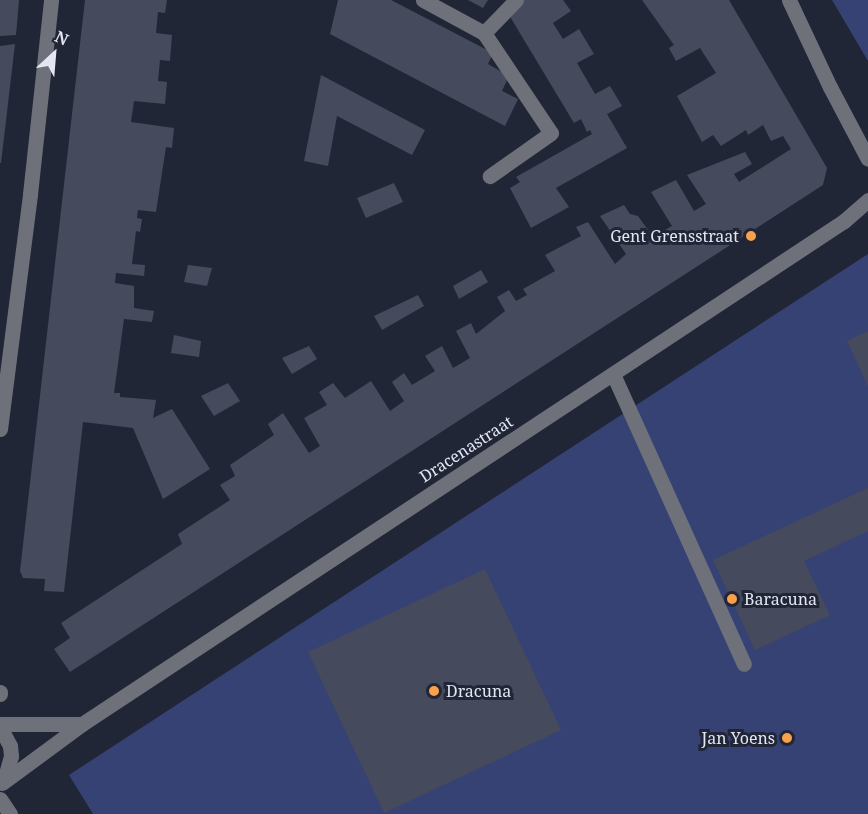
<!DOCTYPE html>
<style>
body{margin:0}
#map{position:relative;width:868px;height:814px;overflow:hidden;background:#212637;font-family:"Noto Serif",serif}
div>[style]{position:absolute}
[style*='--x']{left:calc(var(--x)*1px);top:calc(var(--y)*1px);width:calc(var(--w)*1px);rotate:calc(var(--a)*1deg)}
.green>*{inset:0;background:#364273}
.building>*{inset:0;background:#454a5d}
.minor>*{height:15px;margin:-7.5px;padding:0 7.5px;transform-origin:7.5px;border-radius:7.5px;background:#6e717a}
.dots>*{width:16px;height:16px;translate:-50% -50%;box-sizing:border-box;border:3px solid #212637;border-radius:50%}
span{translate:-50% -50%;white-space:nowrap;text-align:center;line-height:1.15;-webkit-text-stroke:6px #212637;paint-order:stroke}
.poi-label{font-size:16px;color:#e4e7f3}
.right{translate:-100% -50%;text-align:right}
.left{translate:0 -50%;text-align:left}
.street-label{font-size:16px;color:#e4e7f3}
.north{position:absolute;left:24px;top:24px;width:60px;height:60px;-webkit-text-stroke:4px #212637;paint-order:stroke;rotate:26deg;font-size:16px;font-weight:700;line-height:24px;text-align:center;color:#e4e7f3}
.north::after{content:'';display:block;margin:auto;width:21px;height:27px;background:#e4e7f3;clip-path:polygon(50% 0,100% 100%,50% 72%,0 100%)}
</style>
<div id="map">
<div class="green">
<i style="clip-path:polygon(832px 0,868px 0,868px 61px)"></i>
<i style="clip-path:polygon(868px 254px,868px 814px,93px 814px,69px 775px)"></i>
</div>
<div class="building">
<i style="clip-path:polygon(0 0,19px 0,16px 35px,0 36px)"></i>
<i style="clip-path:polygon(85px 0,167px 0,165px 13px,158px 12px,156px 33px,172px 35px,170px 61px,160px 60px,158px 81px,167px 82px,165px 104px,134px 101px,131px 122px,174px 128px,172px 148px,166px 147px,156px 212px,138px 210px,137px 218px,142px 219px,140px 232px,136px 231px,132px 264px,145px 265px,144px 276px,116px 273px,115px 283px,134px 286px,134px 308px,154px 311px,152px 322px,124px 319px,114px 393px,120px 393px,120px 397px,156px 400px,153px 418px,172px 409px,210px 469px,163px 499px,133px 428px,83px 422px,64px 592px,44px 591px,45px 579px,23px 578px,20px 571px)"></i>
<i style="clip-path:polygon(338px 0,391px 0,493px 53px,488px 64px,509px 76px,502px 91px,518px 99px,505px 126px,330px 34px)"></i>
<i style="clip-path:polygon(468px 0,488px 0,483px 8px)"></i>
<i style="clip-path:polygon(521px 0,563px 0,571px 11px,553px 23px,563px 39px,579px 29px,594px 54px,577px 63px,595px 94px,610px 86px,622px 106px,607px 114px,627px 148px,556px 188px,569px 207px,531px 228px,510px 188px,520px 182px,516px 177px,592px 134px,590px 130px,587px 132px,581px 119px,574px 123px,509px 15px)"></i>
<i style="clip-path:polygon(642px 0,729px 0,827px 168px,823px 185px,70px 672px,54px 649px,70px 638px,61px 623px,182px 544px,178px 534px,230px 500px,220px 485px,235px 476px,230px 465px,274px 435px,268px 424px,283px 413px,309px 453px,320px 446px,304px 418px,327px 405px,319px 392px,333px 383px,345px 398px,371px 381px,390px 411px,404px 401px,392px 382px,404px 373px,412px 385px,435px 371px,425px 356px,442px 346px,453px 368px,470px 358px,456px 331px,471px 323px,476px 334px,505px 311px,497px 297px,509px 290px,516px 301px,527px 295px,523px 289px,555px 271px,545px 255px,581px 236px,576px 227px,588px 222px,615px 264px,626px 254px,600px 216px,624px 205px,630px 214px,638px 216px,653px 237px,672px 226px,651px 192px,676px 180px,694px 211px,706px 204px,687px 175px,745px 152px,752px 164px,734px 174px,739px 182px,791px 149px,783px 136px,771px 141px,763px 125px,748px 135px,746px 130px,721px 146px,713px 135px,702px 142px,677px 96px,716px 73px,700px 48px,676px 61px,669px 48px,674px 45px)"></i>
<i style="clip-path:polygon(15px 44px,1px 163px,0 163px,0 46px)"></i>
<i style="clip-path:polygon(321px 75px,425px 130px,412px 155px,337px 116px,328px 166px,304px 161px)"></i>
<i style="clip-path:polygon(394px 183px,403px 202px,366px 218px,357px 198px)"></i>
<i style="clip-path:polygon(188px 265px,212px 268px,207px 286px,184px 282px)"></i>
<i style="clip-path:polygon(481px 270px,488px 282px,459px 299px,453px 286px)"></i>
<i style="clip-path:polygon(418px 295px,424px 306px,382px 330px,374px 316px)"></i>
<i style="clip-path:polygon(868px 331px,868px 386px,847px 341px)"></i>
<i style="clip-path:polygon(174px 335px,201px 341px,199px 357px,171px 353px)"></i>
<i style="clip-path:polygon(309px 346px,317px 359px,292px 374px,282px 358px)"></i>
<i style="clip-path:polygon(228px 383px,240px 401px,214px 416px,201px 396px)"></i>
<i style="clip-path:polygon(868px 488px,868px 531px,804px 561px,830px 615px,755px 650px,713px 560px)"></i>
<i style="clip-path:polygon(485px 569px,561px 730px,384px 813px,308px 652px)"></i>
</div>
<div class="minor">
<i style="--x:423;--y:0;--w:69;--a:28.4"></i>
<i style="--x:484;--y:33;--w:46;--a:-45.9"></i>
<i style="--x:789;--y:0;--w:96;--a:64.8"></i>
<i style="--x:830;--y:87;--w:81;--a:62.2"></i>
<i style="--x:484;--y:33;--w:120;--a:56.2"></i>
<i style="--x:551;--y:133;--w:75;--a:144.8"></i>
<i style="--x:613;--y:374;--w:318;--a:65.7"></i>
<i style="--x:0;--y:429;--w:237;--a:-82.7"></i>
<i style="--x:30;--y:194;--w:195;--a:-83.8"></i>
<i style="--x:0;--y:692;--w:2;--a:90"></i>
<i style="--x:0;--y:724;--w:82;--a:0"></i>
<i style="--x:0;--y:727;--w:21;--a:62"></i>
<i style="--x:10;--y:746;--w:10;--a:84"></i>
<i style="--x:11;--y:756;--w:25;--a:106"></i>
<i style="--x:2;--y:783;--w:99;--a:-36.4"></i>
<i style="--x:82;--y:724;--w:913;--a:-33.43"></i>
<i style="--x:844;--y:221;--w:32;--a:-41"></i>
<i style="--x:0;--y:799;--w:18;--a:56"></i>
</div>
<div class="dots">
<i style="left:751px;top:236px;background:#f8a04b"></i>
<i style="left:732px;top:599px;background:#f8a04b"></i>
<i style="left:434px;top:691px;background:#f8a04b"></i>
<i style="left:787px;top:738px;background:#f8a04b"></i>
</div>
<div class="poi-label">
<span class="right" style="left:739px;top:236px">Gent Grensstraat</span>
<span class="left" style="left:744px;top:599px">Baracuna</span>
<span class="left" style="left:446px;top:691px">Dracuna</span>
<span class="right" style="left:775px;top:738px">Jan Yoens</span>
</div>
<div class="street-label">
<span style="left:466px;top:449px;rotate:-33deg">Dracenastraat</span>
</div>
<div class="north">N</div>
</div>
